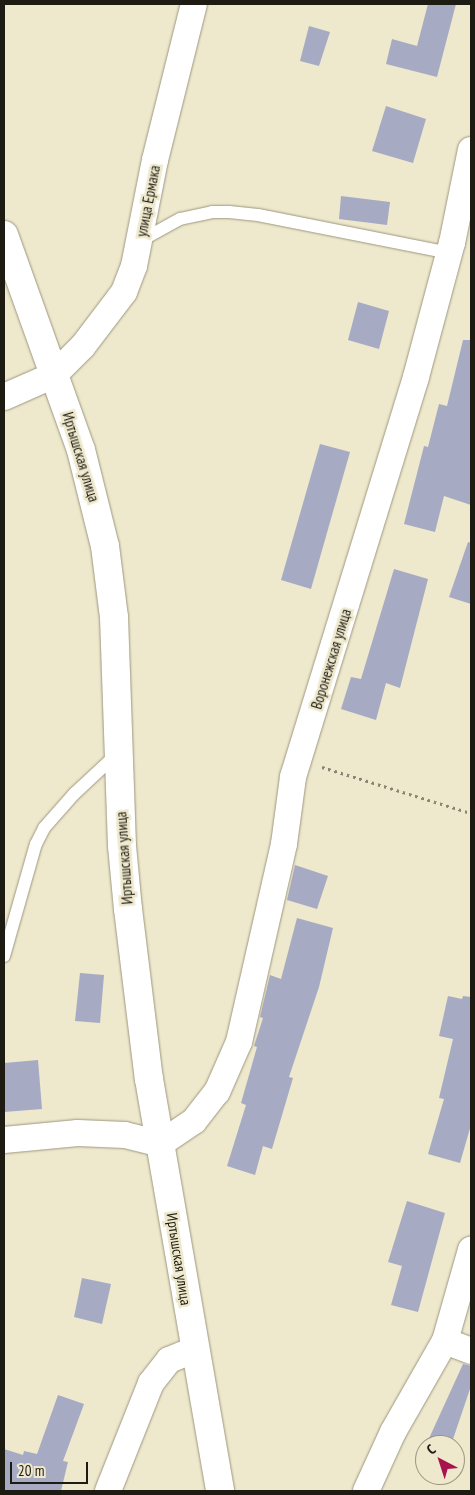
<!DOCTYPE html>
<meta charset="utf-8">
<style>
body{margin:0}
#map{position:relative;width:475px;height:1495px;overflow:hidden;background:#eee8cd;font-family:"PT Sans Narrow",sans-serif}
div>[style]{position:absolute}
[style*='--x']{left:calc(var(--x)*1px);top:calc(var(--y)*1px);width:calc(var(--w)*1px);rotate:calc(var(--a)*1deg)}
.building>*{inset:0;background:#a7aac3}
.path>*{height:3px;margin-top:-1.5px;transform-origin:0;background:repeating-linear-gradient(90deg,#898573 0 2.5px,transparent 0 6.5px)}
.roads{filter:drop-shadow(0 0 1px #9d977f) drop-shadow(0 0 1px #9d977f)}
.service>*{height:12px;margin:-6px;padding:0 6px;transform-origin:6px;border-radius:6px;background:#fff}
.minor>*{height:26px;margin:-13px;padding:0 13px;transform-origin:13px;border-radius:13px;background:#fff}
.secondary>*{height:28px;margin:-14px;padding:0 14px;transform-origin:14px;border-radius:14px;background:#fff}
span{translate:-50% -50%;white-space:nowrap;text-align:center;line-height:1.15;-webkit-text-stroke:5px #eee8cd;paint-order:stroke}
.street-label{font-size:15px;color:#1e1c12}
.frame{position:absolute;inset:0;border:5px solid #1e1c12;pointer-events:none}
.north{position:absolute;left:415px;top:1435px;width:50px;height:50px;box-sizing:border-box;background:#eee8cd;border:1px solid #9b9682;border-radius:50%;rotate:320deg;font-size:14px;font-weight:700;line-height:20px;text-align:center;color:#1e1c12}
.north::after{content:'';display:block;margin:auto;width:18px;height:22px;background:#a7144d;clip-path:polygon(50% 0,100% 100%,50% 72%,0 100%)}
.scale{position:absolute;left:10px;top:1462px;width:78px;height:22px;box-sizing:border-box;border:2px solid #1e1c12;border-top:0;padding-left:6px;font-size:15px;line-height:18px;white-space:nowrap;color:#1e1c12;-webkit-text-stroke:4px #eee8cd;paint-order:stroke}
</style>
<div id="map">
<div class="building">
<i style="clip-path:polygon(428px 4px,456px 4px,437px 77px,386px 64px,392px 39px,417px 46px)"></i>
<i style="clip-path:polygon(309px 26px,330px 32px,319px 66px,300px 61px)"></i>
<i style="clip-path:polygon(386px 106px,426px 119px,413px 163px,372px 151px)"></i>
<i style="clip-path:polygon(341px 196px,390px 202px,387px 225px,339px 219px)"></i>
<i style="clip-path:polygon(358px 302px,389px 311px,379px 349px,348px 340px)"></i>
<i style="clip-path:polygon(463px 340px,471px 340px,471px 505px,444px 496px,435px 532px,404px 524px,424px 446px,428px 447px,439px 404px,447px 406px)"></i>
<i style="clip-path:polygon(320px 444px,350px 452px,311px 589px,281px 580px)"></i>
<i style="clip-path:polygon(468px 542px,471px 543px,471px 604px,449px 597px)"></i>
<i style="clip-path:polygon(394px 569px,428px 579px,400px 688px,386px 683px,376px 720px,341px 709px,351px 677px,361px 679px)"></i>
<i style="clip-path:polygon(295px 865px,328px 876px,317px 909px,287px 900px)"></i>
<i style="clip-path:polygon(297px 918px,333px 928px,319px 987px,289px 1077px,293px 1078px,272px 1149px,263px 1146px,255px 1175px,227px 1166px,246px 1105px,241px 1103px,257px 1047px,254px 1046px,263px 1018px,260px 1017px,270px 975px,281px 979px)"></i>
<i style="clip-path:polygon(80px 973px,104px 975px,100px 1023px,75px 1021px)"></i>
<i style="clip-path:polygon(448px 996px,462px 999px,463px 996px,471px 997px,471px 1125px,460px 1163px,428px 1154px,444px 1099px,439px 1098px,453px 1039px,439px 1036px)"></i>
<i style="clip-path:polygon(38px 1060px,42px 1109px,4px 1112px,4px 1063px)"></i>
<i style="clip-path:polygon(407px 1201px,445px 1213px,418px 1312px,391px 1305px,402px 1266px,388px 1262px)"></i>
<i style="clip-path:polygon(82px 1278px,111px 1284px,102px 1324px,74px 1317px)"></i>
<i style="clip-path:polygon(463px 1364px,471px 1366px,471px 1386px,451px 1445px,426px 1445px)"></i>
<i style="clip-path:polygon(58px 1395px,84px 1404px,63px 1461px,68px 1462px,61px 1491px,4px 1491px,4px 1449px,23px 1455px,24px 1451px,37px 1454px)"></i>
</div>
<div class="path">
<i style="--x:322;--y:767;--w:156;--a:17.2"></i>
</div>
<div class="roads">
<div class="service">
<i style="--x:140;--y:241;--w:46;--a:-28.8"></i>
<i style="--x:180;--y:219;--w:33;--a:-12"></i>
<i style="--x:212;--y:212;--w:17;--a:0"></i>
<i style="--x:229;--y:212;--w:29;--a:6"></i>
<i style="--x:258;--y:215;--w:196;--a:11.2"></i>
<i style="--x:4;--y:956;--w:116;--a:-74.1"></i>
<i style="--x:36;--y:844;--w:18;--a:-63"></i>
<i style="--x:44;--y:828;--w:45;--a:-48.6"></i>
<i style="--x:74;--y:794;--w:60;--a:-43"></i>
</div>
<div class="minor">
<i style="--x:4;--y:397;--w:55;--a:-23.7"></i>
<i style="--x:54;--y:375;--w:41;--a:-45"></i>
<i style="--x:83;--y:346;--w:68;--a:-52.8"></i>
<i style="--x:124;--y:292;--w:28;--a:-69"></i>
<i style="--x:134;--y:266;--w:108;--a:-78.8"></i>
<i style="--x:155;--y:160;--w:161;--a:-76"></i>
<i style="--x:4;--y:1140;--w:74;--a:-5.4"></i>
<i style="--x:78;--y:1133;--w:47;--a:2.4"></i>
<i style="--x:125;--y:1135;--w:36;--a:14"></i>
<i style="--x:160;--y:1144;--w:41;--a:-34.1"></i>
<i style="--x:194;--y:1121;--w:37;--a:-52"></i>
<i style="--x:217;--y:1092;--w:55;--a:-66.3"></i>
<i style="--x:239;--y:1042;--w:203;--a:-77.2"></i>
<i style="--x:284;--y:844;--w:68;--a:-82.3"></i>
<i style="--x:293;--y:777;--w:418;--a:-72.9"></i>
<i style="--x:416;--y:377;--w:139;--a:-75"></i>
<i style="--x:452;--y:243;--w:95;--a:-78.5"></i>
<i style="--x:445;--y:1341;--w:28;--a:21"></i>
<i style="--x:108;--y:1491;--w:116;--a:-68.3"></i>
<i style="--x:151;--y:1383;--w:29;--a:-52"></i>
<i style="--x:169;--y:1360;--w:27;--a:-22"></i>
<i style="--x:366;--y:1491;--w:65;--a:-65.4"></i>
<i style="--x:393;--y:1432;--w:105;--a:-60.3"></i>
<i style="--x:445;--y:1341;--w:95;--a:-74.1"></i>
</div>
<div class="secondary">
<i style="--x:4;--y:235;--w:228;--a:70.3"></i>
<i style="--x:81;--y:450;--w:99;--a:76"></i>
<i style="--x:105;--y:546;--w:72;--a:82.8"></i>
<i style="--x:114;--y:617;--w:229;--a:88"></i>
<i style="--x:122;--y:846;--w:63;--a:84.6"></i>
<i style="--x:128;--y:909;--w:171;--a:83"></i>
<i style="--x:149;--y:1079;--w:418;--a:80.2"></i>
</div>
</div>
<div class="street-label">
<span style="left:148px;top:201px;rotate:-79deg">улица Ермака</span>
<span style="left:81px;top:457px;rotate:73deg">Иртышская улица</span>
<span style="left:331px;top:659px;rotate:-73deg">Воронежская улица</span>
<span style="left:124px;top:858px;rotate:-94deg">Иртышская улица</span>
<span style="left:179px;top:1259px;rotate:81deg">Иртышская улица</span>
</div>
<div class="frame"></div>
<div class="north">С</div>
<div class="scale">20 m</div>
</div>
